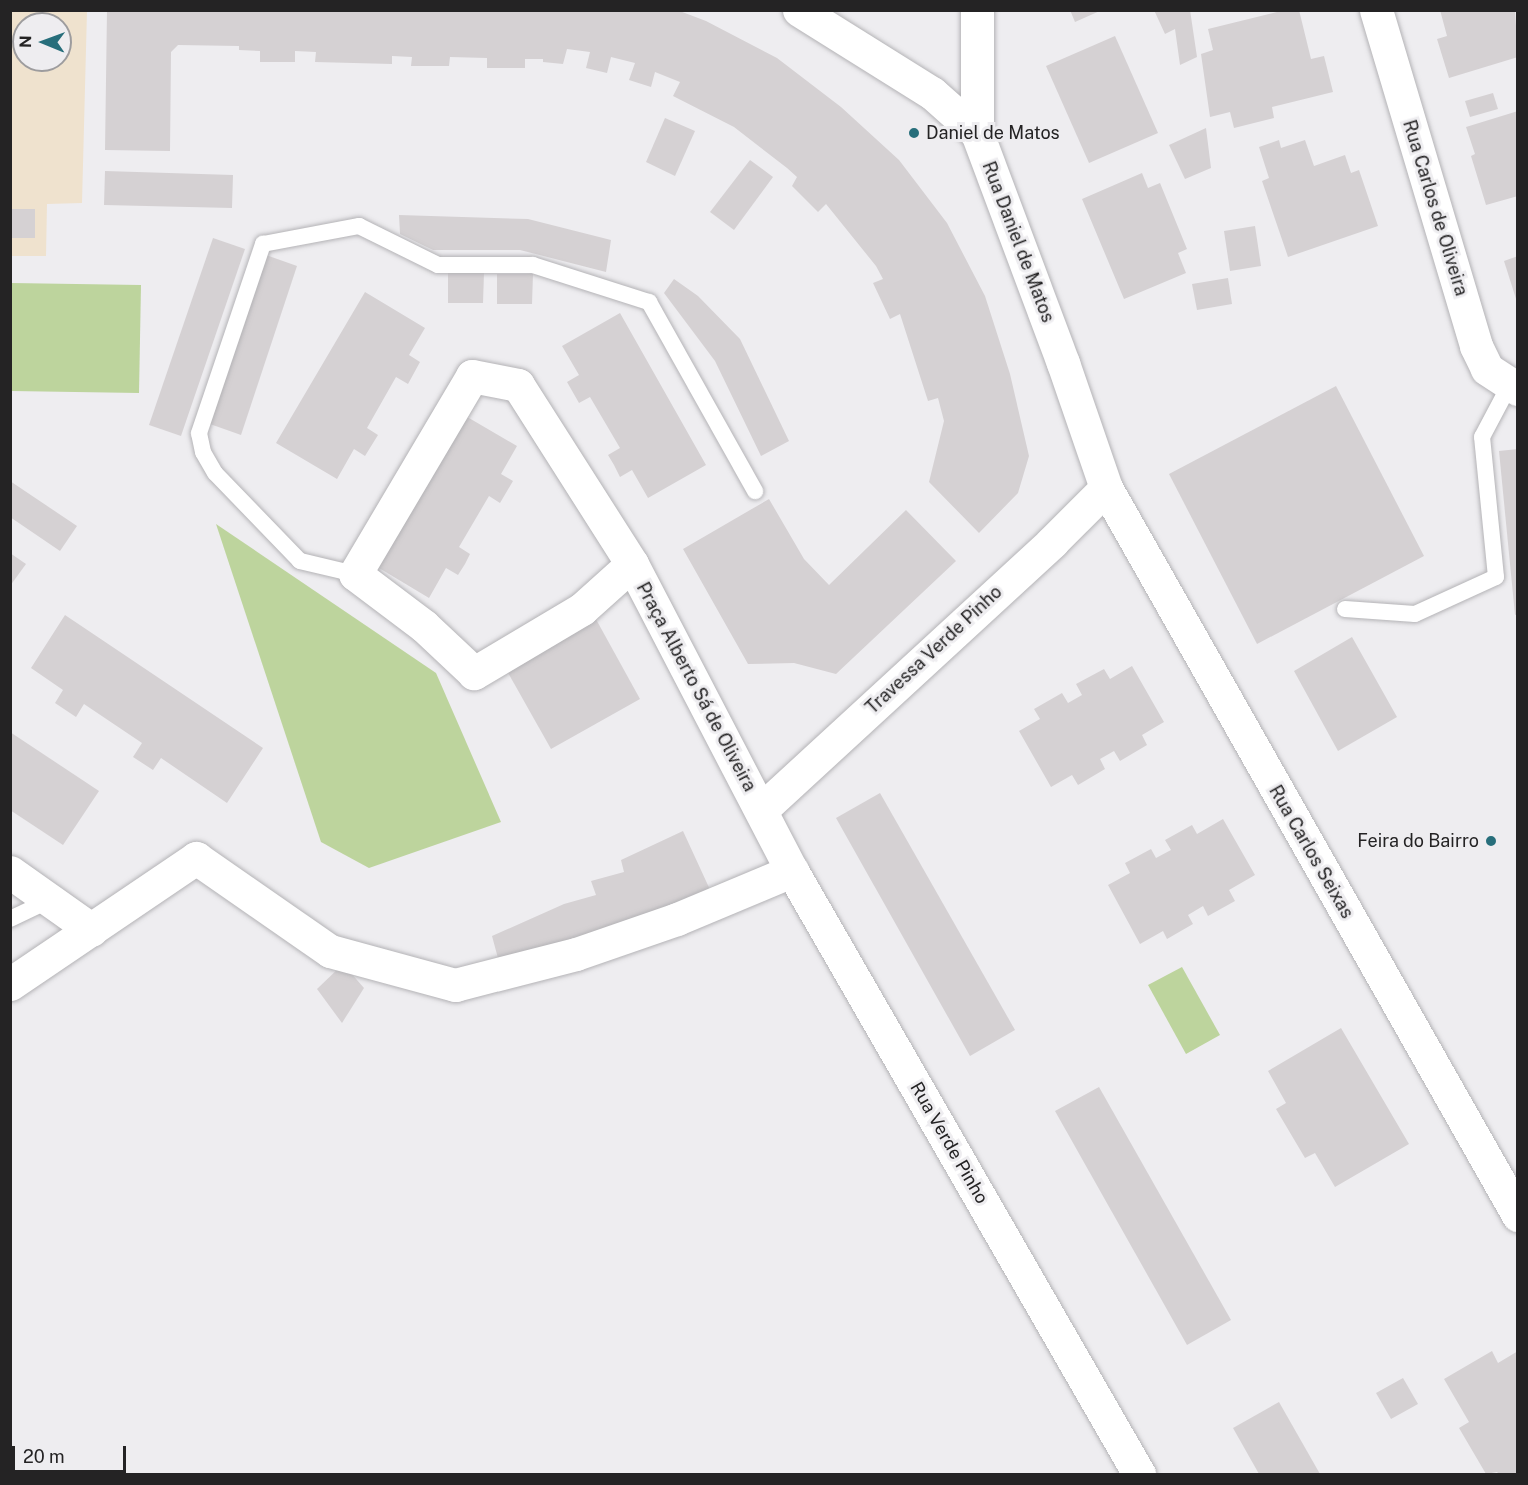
<!DOCTYPE html>
<meta charset="utf-8">
<style>
body{margin:0}
#map{position:relative;width:1528px;height:1485px;overflow:hidden;background:#eeedf0;font-family:"Public Sans",sans-serif}
div>[style]{position:absolute}
[style*='--x']{left:calc(var(--x)*1px);top:calc(var(--y)*1px);width:calc(var(--w)*1px);rotate:calc(var(--a)*1deg)}
.education>*{inset:0;background:#efe2ce}
.green>*{inset:0;background:#bdd49d}
.building>*{inset:0;background:#d5d1d3}
.roads{filter:drop-shadow(0 0 2px #b4b3b6) drop-shadow(0 0 2px #b4b3b6)}
.service>*{height:16px;margin:-8px;padding:0 8px;transform-origin:8px;border-radius:8px;background:#fff}
.minor>*{height:33px;margin:-16.5px;padding:0 16.5px;transform-origin:16.5px;border-radius:16.5px;background:#fff}
.tertiary>*{height:33px;margin:-16.5px;padding:0 16.5px;transform-origin:16.5px;border-radius:16.5px;background:#fff}
.dots>*{width:16px;height:16px;translate:-50% -50%;box-sizing:border-box;border:3px solid #eeedf0;border-radius:50%}
span{translate:-50% -50%;white-space:nowrap;text-align:center;line-height:1.15;-webkit-text-stroke:6px #eeedf0;paint-order:stroke}
.poi-label{font-size:18px;color:#242324}
.left{translate:0 -50%;text-align:left}
.right{translate:-100% -50%;text-align:right}
.street-label{font-size:18px;color:#242324}
.frame{position:absolute;inset:0;border:12px solid #242324;pointer-events:none}
.north{position:absolute;left:12px;top:12px;width:60px;height:60px;box-sizing:border-box;background:#eeedf0;border:2px solid #9d9c9e;border-radius:50%;rotate:271deg;font-size:16px;font-weight:700;line-height:24px;text-align:center;color:#242324}
.north::after{content:'';display:block;margin:auto;width:21px;height:27px;background:#276e7b;clip-path:polygon(50% 0,100% 100%,50% 72%,0 100%)}
.scale{position:absolute;left:12px;top:1446px;width:114px;height:27px;box-sizing:border-box;border:3px solid #242324;border-top:0;padding-left:8px;font-size:18px;line-height:21px;white-space:nowrap;color:#242324;-webkit-text-stroke:4px #eeedf0;paint-order:stroke}
</style>
<div id="map">
<div class="education">
<i style="clip-path:polygon(evenodd,11px 11px,87px 11px,82px 203px,47px 204px,46px 256px,11px 256px,11px 11px,24px 24px,60px 24px,60px 60px,24px 60px,24px 24px)"></i>
</div>
<div class="green">
<i style="clip-path:polygon(11px 283px,141px 285px,139px 393px,11px 391px)"></i>
<i style="clip-path:polygon(216px 524px,436px 673px,501px 822px,369px 868px,321px 842px)"></i>
<i style="clip-path:polygon(1182px 967px,1220px 1035px,1186px 1054px,1148px 985px)"></i>
</div>
<div class="building">
<i style="clip-path:polygon(107px 10px,677px 10px,706px 21px,777px 58px,841px 107px,899px 160px,947px 223px,985px 296px,1010px 374px,1029px 456px,1018px 493px,979px 533px,929px 482px,944px 421px,938px 398px,928px 401px,900px 314px,890px 319px,873px 283px,883px 279px,876px 266px,826px 204px,818px 212px,792px 186px,797px 177px,787px 168px,734px 127px,673px 96px,680px 82px,655px 72px,651px 87px,629px 80px,635px 63px,611px 57px,607px 73px,586px 68px,590px 52px,567px 49px,563px 64px,543px 62px,543px 59px,525px 59px,525px 68px,487px 68px,487px 58px,450px 57px,449px 66px,411px 66px,412px 57px,392px 56px,392px 64px,315px 62px,316px 52px,295px 51px,295px 62px,260px 62px,260px 51px,239px 50px,239px 46px,178px 45px,171px 52px,170px 151px,105px 150px)"></i>
<i style="clip-path:polygon(1070px 10px,1102px 10px,1075px 22px)"></i>
<i style="clip-path:polygon(1154px 10px,1190px 10px,1197px 57px,1180px 65px,1175px 29px,1165px 34px)"></i>
<i style="clip-path:polygon(1285px 10px,1299px 10px,1311px 59px,1324px 56px,1333px 92px,1272px 107px,1274px 118px,1234px 128px,1230px 112px,1210px 117px,1201px 54px,1213px 50px,1208px 29px)"></i>
<i style="clip-path:polygon(1440px 10px,1515px 10px,1518px 57px,1449px 78px,1437px 39px,1447px 36px)"></i>
<i style="clip-path:polygon(1115px 36px,1158px 133px,1089px 163px,1046px 66px)"></i>
<i style="clip-path:polygon(1493px 93px,1498px 109px,1470px 117px,1465px 101px)"></i>
<i style="clip-path:polygon(1518px 111px,1518px 196px,1486px 205px,1471px 156px,1475px 154px,1466px 127px)"></i>
<i style="clip-path:polygon(665px 118px,695px 131px,675px 176px,646px 162px)"></i>
<i style="clip-path:polygon(1206px 128px,1211px 168px,1185px 179px,1169px 145px)"></i>
<i style="clip-path:polygon(1279px 140px,1281px 148px,1305px 140px,1314px 166px,1345px 155px,1351px 173px,1359px 170px,1378px 226px,1288px 257px,1262px 181px,1269px 178px,1259px 147px)"></i>
<i style="clip-path:polygon(750px 160px,773px 177px,734px 230px,710px 212px)"></i>
<i style="clip-path:polygon(105px 171px,233px 175px,232px 208px,104px 205px)"></i>
<i style="clip-path:polygon(1142px 173px,1148px 188px,1160px 183px,1187px 249px,1178px 253px,1186px 273px,1124px 299px,1082px 199px)"></i>
<i style="clip-path:polygon(10px 209px,35px 209px,35px 238px,10px 238px)"></i>
<i style="clip-path:polygon(399px 215px,528px 219px,611px 240px,606px 272px,520px 250px,433px 250px,400px 234px)"></i>
<i style="clip-path:polygon(1255px 226px,1261px 266px,1230px 271px,1224px 231px)"></i>
<i style="clip-path:polygon(213px 238px,245px 249px,181px 436px,149px 425px)"></i>
<i style="clip-path:polygon(266px 255px,297px 266px,241px 435px,210px 424px)"></i>
<i style="clip-path:polygon(1518px 256px,1518px 302px,1517px 302px,1504px 261px)"></i>
<i style="clip-path:polygon(448px 273px,484px 273px,483px 303px,448px 303px)"></i>
<i style="clip-path:polygon(497px 274px,533px 274px,532px 304px,497px 304px)"></i>
<i style="clip-path:polygon(1228px 278px,1232px 304px,1197px 310px,1192px 284px)"></i>
<i style="clip-path:polygon(674px 279px,698px 296px,740px 339px,789px 441px,761px 456px,715px 361px,664px 293px)"></i>
<i style="clip-path:polygon(365px 292px,425px 328px,409px 355px,420px 362px,408px 384px,396px 377px,367px 428px,378px 435px,365px 456px,354px 449px,337px 479px,276px 443px)"></i>
<i style="clip-path:polygon(620px 313px,706px 465px,648px 498px,632px 470px,620px 477px,614px 465px,608px 455px,620px 448px,590px 397px,579px 403px,567px 382px,579px 375px,562px 346px)"></i>
<i style="clip-path:polygon(1336px 386px,1424px 556px,1257px 644px,1169px 474px)"></i>
<i style="clip-path:polygon(457px 411px,517px 446px,501px 474px,513px 481px,500px 503px,489px 496px,459px 547px,470px 554px,465px 564px,458px 575px,446px 568px,429px 598px,369px 562px)"></i>
<i style="clip-path:polygon(1518px 449px,1518px 614px,1515px 615px,1499px 451px)"></i>
<i style="clip-path:polygon(10px 481px,77px 526px,60px 551px,10px 517px)"></i>
<i style="clip-path:polygon(769px 499px,804px 559px,829px 585px,906px 510px,956px 561px,836px 674px,794px 663px,748px 664px,683px 549px)"></i>
<i style="clip-path:polygon(10px 553px,26px 564px,10px 586px)"></i>
<i style="clip-path:polygon(592px 612px,640px 699px,551px 749px,502px 662px)"></i>
<i style="clip-path:polygon(65px 615px,263px 748px,227px 803px,161px 758px,153px 770px,133px 757px,142px 743px,84px 704px,76px 717px,55px 703px,63px 690px,31px 668px)"></i>
<i style="clip-path:polygon(1352px 637px,1397px 717px,1338px 751px,1294px 671px)"></i>
<i style="clip-path:polygon(1132px 666px,1164px 722px,1142px 735px,1147px 745px,1120px 761px,1114px 751px,1100px 759px,1105px 769px,1078px 785px,1072px 775px,1051px 787px,1019px 731px,1040px 719px,1034px 709px,1062px 693px,1068px 703px,1082px 695px,1076px 684px,1104px 669px,1110px 679px)"></i>
<i style="clip-path:polygon(10px 732px,99px 791px,63px 845px,10px 810px)"></i>
<i style="clip-path:polygon(880px 793px,1015px 1030px,970px 1056px,836px 818px)"></i>
<i style="clip-path:polygon(1223px 819px,1255px 875px,1229px 890px,1235px 901px,1208px 916px,1203px 906px,1188px 915px,1193px 924px,1167px 939px,1163px 931px,1140px 944px,1108px 885px,1130px 873px,1125px 863px,1151px 849px,1156px 858px,1171px 850px,1165px 840px,1192px 825px,1197px 834px)"></i>
<i style="clip-path:polygon(683px 831px,712px 894px,499px 962px,492px 936px,564px 904px,596px 895px,591px 881px,624px 872px,621px 860px)"></i>
<i style="clip-path:polygon(343px 964px,364px 988px,342px 1023px,317px 989px)"></i>
<i style="clip-path:polygon(1341px 1028px,1409px 1144px,1335px 1187px,1315px 1153px,1305px 1158px,1276px 1109px,1286px 1103px,1268px 1071px)"></i>
<i style="clip-path:polygon(1099px 1087px,1231px 1320px,1187px 1345px,1055px 1111px)"></i>
<i style="clip-path:polygon(1492px 1351px,1498px 1363px,1518px 1351px,1518px 1474px,1499px 1474px,1497px 1472px,1486px 1474px,1459px 1428px,1469px 1422px,1444px 1379px)"></i>
<i style="clip-path:polygon(1403px 1378px,1418px 1404px,1391px 1419px,1376px 1393px)"></i>
<i style="clip-path:polygon(1279px 1402px,1320px 1474px,1259px 1474px,1233px 1428px)"></i>
</div>
<div class="roads">
<div class="service">
<i style="--x:355;--y:574;--w:57;--a:-166.7"></i>
<i style="--x:300;--y:561;--w:122;--a:-134"></i>
<i style="--x:215;--y:473;--w:24;--a:-120"></i>
<i style="--x:203;--y:452;--w:19;--a:-102"></i>
<i style="--x:199;--y:433;--w:200;--a:-71.3"></i>
<i style="--x:263;--y:244;--w:98;--a:-10.6"></i>
<i style="--x:359;--y:226;--w:88;--a:26.3"></i>
<i style="--x:438;--y:265;--w:95;--a:0"></i>
<i style="--x:533;--y:265;--w:122;--a:17.7"></i>
<i style="--x:649;--y:302;--w:217;--a:60.7"></i>
<i style="--x:1345;--y:609;--w:70;--a:4.1"></i>
<i style="--x:1415;--y:614;--w:89;--a:-24.6"></i>
<i style="--x:1496;--y:577;--w:141;--a:-95.7"></i>
<i style="--x:1482;--y:437;--w:58;--a:-62.1"></i>
<i style="--x:10;--y:919;--w:44;--a:-25.4"></i>
</div>
<div class="minor">
<i style="--x:799;--y:10;--w:157;--a:32"></i>
<i style="--x:932;--y:93;--w:60;--a:41.6"></i>
<i style="--x:1376;--y:10;--w:351;--a:73.4"></i>
<i style="--x:1476;--y:346;--w:25;--a:64"></i>
<i style="--x:1487;--y:369;--w:37;--a:33"></i>
<i style="--x:632;--y:564;--w:67;--a:138"></i>
<i style="--x:582;--y:609;--w:126;--a:149.3"></i>
<i style="--x:474;--y:673;--w:69;--a:-136.8"></i>
<i style="--x:424;--y:626;--w:86;--a:-143"></i>
<i style="--x:355;--y:574;--w:230;--a:-59.4"></i>
<i style="--x:472;--y:376;--w:47;--a:11.1"></i>
<i style="--x:518;--y:385;--w:212;--a:57.5"></i>
<i style="--x:632;--y:564;--w:346;--a:62.5"></i>
<i style="--x:792;--y:871;--w:696;--a:60.08"></i>
<i style="--x:761;--y:810;--w:396;--a:-42.6"></i>
<i style="--x:1052;--y:542;--w:76;--a:-45"></i>
<i style="--x:10;--y:872;--w:100;--a:35.3"></i>
<i style="--x:10;--y:984;--w:225;--a:-34.1"></i>
<i style="--x:196;--y:858;--w:163;--a:34.8"></i>
<i style="--x:330;--y:951;--w:130;--a:15.2"></i>
<i style="--x:455;--y:985;--w:125;--a:-14.4"></i>
<i style="--x:576;--y:954;--w:107;--a:-19.1"></i>
<i style="--x:677;--y:919;--w:125;--a:-22.7"></i>
</div>
<div class="tertiary">
<i style="--x:977;--y:10;--w:123;--a:90"></i>
<i style="--x:977;--y:133;--w:246;--a:69.5"></i>
<i style="--x:1063;--y:363;--w:132;--a:71"></i>
<i style="--x:1106;--y:488;--w:836;--a:60.46"></i>
</div>
</div>
<div class="dots">
<i style="left:914px;top:133px;background:#276e7b"></i>
<i style="left:1491px;top:841px;background:#276e7b"></i>
</div>
<div class="poi-label">
<span class="left" style="left:926px;top:133px">Daniel de Matos</span>
<span class="right" style="left:1479px;top:841px">Feira do Bairro</span>
</div>
<div class="street-label">
<span style="left:1435px;top:208px;rotate:73deg">Rua Carlos de Oliveira</span>
<span style="left:1018px;top:242px;rotate:69deg">Rua Daniel de Matos</span>
<span style="left:934px;top:650px;rotate:-43deg">Travessa Verde Pinho</span>
<span style="left:696px;top:687px;rotate:62deg">Praça Alberto Sá de Oliveira</span>
<span style="left:1311px;top:852px;rotate:60deg">Rua Carlos Seixas</span>
<span style="left:949px;top:1143px;rotate:60deg">Rua Verde Pinho</span>
</div>
<div class="frame"></div>
<div class="north">N</div>
<div class="scale">20 m</div>
</div>
